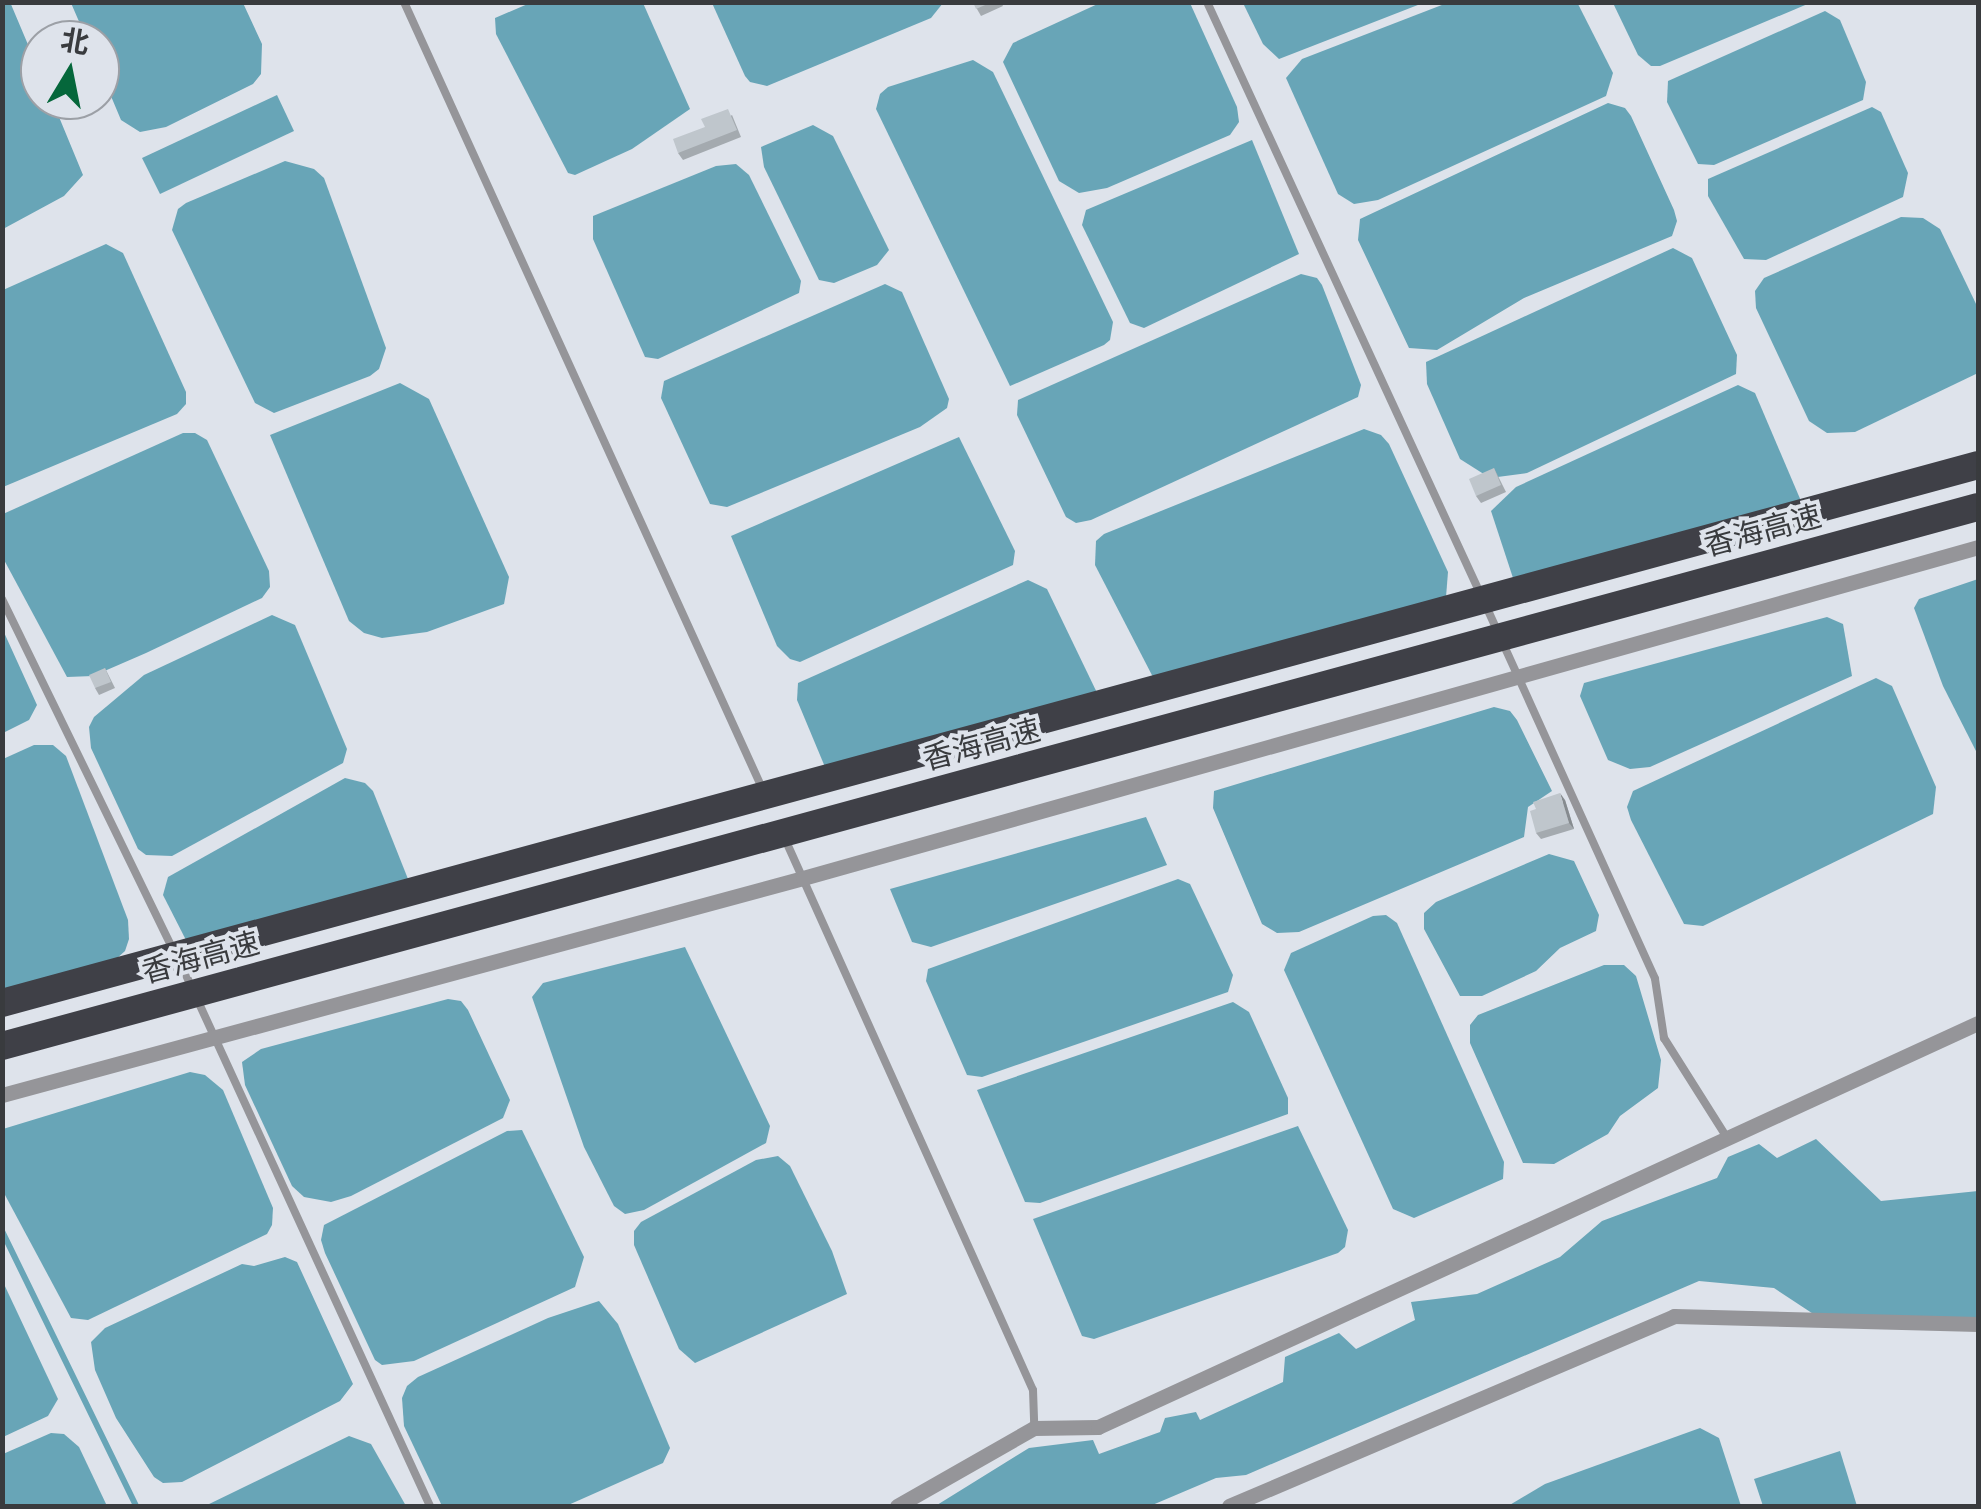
<!DOCTYPE html>
<meta charset="utf-8">
<style>
body{margin:0}
#map{position:relative;width:1981px;height:1509px;overflow:hidden;background:#dee3eb;font-family:Signika,"Noto Sans SC",sans-serif}
div>[style]{position:absolute}
[style*='--x']{left:calc(var(--x)*1px);top:calc(var(--y)*1px);width:calc(var(--w)*1px);rotate:calc(var(--a)*1deg)}
.water>*{inset:0;background:#68a5b7}
.stream>*{height:6px;margin:-3px;padding:0 3px;transform-origin:3px;border-radius:3px;background:#68a5b7}
.lane>*{height:8px;margin:-4px;padding:0 4px;transform-origin:4px;border-radius:4px;background:#959599}
.street>*{height:15px;margin:-7.5px;padding:0 7.5px;transform-origin:7.5px;border-radius:7.5px;background:#959599}
.highway>*{height:28px;margin:-14px;padding:0 14px;transform-origin:14px;border-radius:14px;background:#3f4047}
.wall>*{inset:0;background:#a4aaaf}
.shaded-wall>*{inset:0;background:#868b8f}
.building>*{inset:0;background:#bfc6cc}
span{translate:-50% -50%;white-space:nowrap;text-align:center;line-height:1.15;-webkit-text-stroke:8px #dee3eb;paint-order:stroke}
.street-label{font-size:30px;color:#393b3e}
.frame{position:absolute;inset:0;border:5px solid #393b3e;pointer-events:none}
.north{position:absolute;left:20px;top:20px;width:100px;height:100px;box-sizing:border-box;background:#dee3eb;border:2px solid #9ca0a6;border-radius:50%;rotate:10deg;font-size:28px;font-weight:700;line-height:40px;text-align:center;color:#393b3e}
.north::after{content:'';display:block;margin:auto;width:35px;height:45px;background:#05673b;clip-path:polygon(50% 0,100% 100%,50% 72%,0 100%)}
</style>
<div id="map">
<div class="water">
<i style="clip-path:polygon(10px 2px,40px 73px,40px 100px,52px 100px,83px 175px,64px 196px,3px 229px,2px 3px)"></i>
<i style="clip-path:polygon(1102px 2px,1190px 3px,1237px 107px,1239px 122px,1230px 135px,1107px 188px,1079px 193px,1059px 181px,1003px 62px,1013px 43px)"></i>
<i style="clip-path:polygon(1577px 2px,1613px 73px,1606px 96px,1378px 200px,1354px 204px,1338px 194px,1286px 78px,1302px 59px,1447px 3px)"></i>
<i style="clip-path:polygon(71px 3px,243px 3px,262px 44px,261px 74px,253px 84px,166px 127px,140px 132px,121px 120px,100px 70px,100px 40px,87px 40px)"></i>
<i style="clip-path:polygon(530px 3px,643px 3px,690px 109px,632px 149px,575px 175px,568px 173px,496px 34px,495px 18px)"></i>
<i style="clip-path:polygon(712px 3px,943px 3px,931px 18px,767px 86px,750px 82px,745px 76px)"></i>
<i style="clip-path:polygon(1243px 3px,1423px 3px,1279px 59px,1263px 44px)"></i>
<i style="clip-path:polygon(1613px 3px,1810px 3px,1660px 66px,1651px 66px,1638px 55px)"></i>
<i style="clip-path:polygon(1825px 11px,1840px 20px,1866px 82px,1863px 100px,1714px 165px,1698px 164px,1667px 102px,1668px 81px)"></i>
<i style="clip-path:polygon(973px 60px,993px 72px,1113px 322px,1110px 340px,1104px 345px,1010px 386px,876px 109px,880px 94px,888px 87px)"></i>
<i style="clip-path:polygon(277px 95px,294px 131px,160px 194px,142px 158px)"></i>
<i style="clip-path:polygon(1608px 103px,1625px 108px,1631px 116px,1674px 210px,1677px 221px,1672px 236px,1524px 298px,1437px 350px,1409px 348px,1358px 240px,1360px 219px)"></i>
<i style="clip-path:polygon(1872px 107px,1881px 112px,1908px 173px,1903px 197px,1766px 260px,1744px 259px,1708px 196px,1708px 179px)"></i>
<i style="clip-path:polygon(813px 125px,833px 136px,889px 250px,877px 265px,834px 283px,819px 280px,764px 167px,761px 147px)"></i>
<i style="clip-path:polygon(1252px 140px,1299px 254px,1144px 328px,1130px 323px,1082px 225px,1086px 210px)"></i>
<i style="clip-path:polygon(285px 161px,314px 169px,324px 178px,386px 348px,379px 369px,370px 376px,274px 413px,255px 403px,172px 230px,178px 209px,186px 203px)"></i>
<i style="clip-path:polygon(736px 164px,749px 175px,801px 281px,799px 293px,658px 359px,645px 357px,593px 239px,593px 216px,716px 166px)"></i>
<i style="clip-path:polygon(1901px 217px,1923px 218px,1940px 229px,1978px 308px,1978px 373px,1855px 432px,1827px 433px,1809px 421px,1756px 308px,1755px 291px,1764px 278px)"></i>
<i style="clip-path:polygon(106px 244px,123px 253px,186px 392px,186px 404px,177px 414px,3px 487px,3px 290px)"></i>
<i style="clip-path:polygon(1673px 248px,1692px 258px,1737px 355px,1736px 374px,1527px 473px,1490px 478px,1460px 459px,1427px 384px,1426px 362px)"></i>
<i style="clip-path:polygon(1301px 274px,1317px 278px,1322px 285px,1361px 385px,1358px 397px,1091px 520px,1076px 523px,1066px 517px,1017px 415px,1018px 400px)"></i>
<i style="clip-path:polygon(885px 284px,902px 292px,949px 399px,947px 408px,920px 427px,727px 507px,710px 504px,661px 398px,664px 381px)"></i>
<i style="clip-path:polygon(400px 383px,429px 399px,509px 577px,504px 604px,427px 632px,382px 638px,364px 633px,349px 621px,270px 435px)"></i>
<i style="clip-path:polygon(1738px 385px,1755px 393px,1801px 501px,1514px 581px,1491px 511px,1516px 487px)"></i>
<i style="clip-path:polygon(1364px 429px,1381px 435px,1389px 444px,1448px 572px,1446px 597px,1155px 681px,1095px 565px,1096px 541px,1104px 534px)"></i>
<i style="clip-path:polygon(183px 433px,195px 433px,207px 440px,269px 571px,270px 587px,262px 598px,146px 653px,93px 676px,67px 677px,3px 558px,3px 514px)"></i>
<i style="clip-path:polygon(959px 437px,1015px 551px,1013px 565px,800px 662px,790px 659px,777px 646px,731px 536px)"></i>
<i style="clip-path:polygon(1978px 579px,1978px 755px,1943px 686px,1914px 608px,1919px 599px)"></i>
<i style="clip-path:polygon(1028px 580px,1047px 589px,1100px 699px,825px 767px,797px 700px,798px 683px)"></i>
<i style="clip-path:polygon(272px 615px,295px 625px,347px 749px,343px 763px,172px 856px,146px 855px,138px 849px,91px 748px,89px 727px,94px 717px,144px 675px)"></i>
<i style="clip-path:polygon(1827px 617px,1843px 624px,1852px 676px,1650px 767px,1630px 769px,1608px 760px,1580px 696px,1584px 683px)"></i>
<i style="clip-path:polygon(2px 628px,37px 705px,29px 720px,3px 733px)"></i>
<i style="clip-path:polygon(1876px 678px,1892px 686px,1936px 787px,1933px 814px,1703px 926px,1684px 924px,1631px 820px,1627px 807px,1633px 791px)"></i>
<i style="clip-path:polygon(1494px 707px,1510px 711px,1517px 720px,1552px 791px,1528px 807px,1524px 837px,1299px 932px,1277px 933px,1262px 924px,1213px 808px,1214px 791px)"></i>
<i style="clip-path:polygon(34px 745px,53px 745px,66px 756px,128px 920px,129px 939px,125px 951px,115px 960px,3px 990px,3px 759px)"></i>
<i style="clip-path:polygon(345px 778px,365px 783px,373px 791px,410px 884px,189px 946px,163px 895px,168px 877px)"></i>
<i style="clip-path:polygon(1146px 817px,1167px 865px,931px 947px,912px 942px,890px 889px)"></i>
<i style="clip-path:polygon(1549px 854px,1574px 861px,1599px 915px,1596px 931px,1560px 948px,1536px 971px,1482px 996px,1460px 996px,1424px 929px,1424px 913px,1436px 902px)"></i>
<i style="clip-path:polygon(1178px 879px,1190px 884px,1233px 975px,1228px 992px,982px 1077px,967px 1075px,926px 981px,928px 969px)"></i>
<i style="clip-path:polygon(1386px 915px,1397px 923px,1504px 1162px,1503px 1179px,1414px 1218px,1393px 1209px,1284px 970px,1291px 953px,1373px 916px)"></i>
<i style="clip-path:polygon(685px 947px,770px 1126px,766px 1143px,644px 1210px,625px 1214px,614px 1206px,584px 1147px,532px 997px,543px 983px)"></i>
<i style="clip-path:polygon(1604px 965px,1624px 965px,1636px 976px,1661px 1060px,1658px 1088px,1620px 1116px,1608px 1134px,1554px 1164px,1523px 1163px,1470px 1043px,1470px 1025px,1478px 1015px)"></i>
<i style="clip-path:polygon(448px 999px,461px 1001px,468px 1010px,510px 1100px,503px 1118px,351px 1196px,331px 1202px,304px 1197px,292px 1186px,245px 1085px,242px 1062px,261px 1049px)"></i>
<i style="clip-path:polygon(1233px 1002px,1249px 1012px,1288px 1098px,1288px 1114px,1040px 1203px,1025px 1202px,977px 1090px)"></i>
<i style="clip-path:polygon(190px 1072px,205px 1075px,223px 1090px,273px 1208px,272px 1225px,267px 1234px,88px 1320px,71px 1318px,5px 1195px,3px 1129px)"></i>
<i style="clip-path:polygon(1298px 1126px,1348px 1230px,1345px 1247px,1338px 1253px,1094px 1339px,1082px 1336px,1033px 1219px)"></i>
<i style="clip-path:polygon(522px 1130px,584px 1257px,575px 1287px,414px 1361px,382px 1365px,375px 1360px,325px 1253px,321px 1240px,324px 1225px,507px 1131px)"></i>
<i style="clip-path:polygon(1816px 1139px,1881px 1201px,1978px 1191px,1978px 1323px,1824px 1321px,1774px 1288px,1699px 1281px,1246px 1475px,1216px 1478px,1150px 1506px,937px 1505px,1029px 1448px,1093px 1440px,1099px 1454px,1160px 1432px,1165px 1418px,1196px 1412px,1200px 1420px,1283px 1382px,1285px 1357px,1339px 1333px,1356px 1349px,1415px 1320px,1411px 1302px,1477px 1294px,1560px 1257px,1602px 1221px,1717px 1178px,1728px 1157px,1759px 1144px,1777px 1158px)"></i>
<i style="clip-path:polygon(778px 1156px,790px 1166px,832px 1251px,847px 1294px,695px 1363px,679px 1349px,634px 1245px,634px 1231px,641px 1222px,756px 1160px)"></i>
<i style="clip-path:polygon(285px 1257px,297px 1262px,353px 1384px,340px 1401px,182px 1482px,163px 1483px,154px 1477px,116px 1418px,95px 1370px,91px 1342px,105px 1328px,242px 1264px,254px 1266px)"></i>
<i style="clip-path:polygon(3px 1282px,58px 1399px,48px 1416px,3px 1437px)"></i>
<i style="clip-path:polygon(599px 1301px,618px 1324px,670px 1448px,663px 1463px,566px 1506px,442px 1506px,404px 1426px,402px 1398px,407px 1386px,418px 1377px,548px 1318px)"></i>
<i style="clip-path:polygon(1700px 1428px,1719px 1438px,1741px 1506px,1508px 1506px,1545px 1484px)"></i>
<i style="clip-path:polygon(51px 1433px,64px 1434px,79px 1447px,107px 1506px,3px 1506px,3px 1454px)"></i>
<i style="clip-path:polygon(349px 1436px,371px 1444px,406px 1506px,205px 1506px)"></i>
<i style="clip-path:polygon(1840px 1451px,1857px 1506px,1763px 1506px,1754px 1479px)"></i>
</div>
<div class="stream">
<i style="--x:2;--y:1231;--w:306;--a:64"></i>
</div>
<div class="lane">
<i style="--x:404;--y:2;--w:866;--a:65.51"></i>
<i style="--x:1207;--y:2;--w:651;--a:65.21"></i>
<i style="--x:2;--y:599;--w:390;--a:64"></i>
<i style="--x:1486;--y:606;--w:409;--a:65.6"></i>
<i style="--x:1655;--y:979;--w:60;--a:81.3"></i>
<i style="--x:1664;--y:1038;--w:116;--a:57.7"></i>
<i style="--x:785;--y:839;--w:604;--a:65.77"></i>
<i style="--x:1033;--y:1390;--w:37;--a:88"></i>
<i style="--x:180;--y:962;--w:599;--a:65.32"></i>
</div>
<div class="street">
<i style="--x:2;--y:1095;--w:830;--a:-15.16"></i>
<i style="--x:803;--y:878;--w:1221;--a:-15.73"></i>
<i style="--x:897;--y:1506;--w:158;--a:-29.7"></i>
<i style="--x:1034;--y:1428;--w:64;--a:-0.9"></i>
<i style="--x:1098;--y:1427;--w:968;--a:-24.66"></i>
<i style="--x:1229;--y:1506;--w:484;--a:-23.1"></i>
<i style="--x:1674;--y:1316;--w:304;--a:1.5"></i>
</div>
<div class="highway">
<i style="--x:2;--y:1003;--w:2048;--a:-15.23"></i>
<i style="--x:2;--y:1046;--w:2048;--a:-15.26"></i>
</div>
<div class="wall">
<i style="clip-path:polygon(973px 2px,1001px 2px,1003px 6px,981px 16px)"></i>
<i style="clip-path:polygon(732px 115px,741px 137px,683px 160px,678px 153px)"></i>
<i style="clip-path:polygon(1494px 468px,1506px 492px,1481px 503px,1476px 496px)"></i>
<i style="clip-path:polygon(105px 668px,115px 688px,99px 695px,95px 688px)"></i>
<i style="clip-path:polygon(1565px 800px,1574px 829px,1541px 839px,1536px 833px)"></i>
</div>
<div class="shaded-wall">
<i style="clip-path:polygon(1560px 793px,1565px 800px,1574px 829px,1569px 823px)"></i>
</div>
<div class="building">
<i style="clip-path:polygon(973px 2px,992px 2px,976px 9px)"></i>
<i style="clip-path:polygon(728px 109px,737px 130px,678px 153px,673px 139px,705px 127px,701px 119px)"></i>
<i style="clip-path:polygon(1494px 468px,1501px 485px,1476px 496px,1469px 479px)"></i>
<i style="clip-path:polygon(105px 668px,111px 682px,95px 688px,89px 675px)"></i>
<i style="clip-path:polygon(1560px 793px,1569px 823px,1536px 833px,1530px 811px,1536px 809px,1533px 802px)"></i>
</div>
<div class="street-label">
<span style="left:1763px;top:532px;rotate:-15deg">香海高速</span>
<span style="left:982px;top:746px;rotate:-15deg">香海高速</span>
<span style="left:201px;top:959px;rotate:-15deg">香海高速</span>
</div>
<div class="frame"></div>
<div class="north">北</div>
</div>
